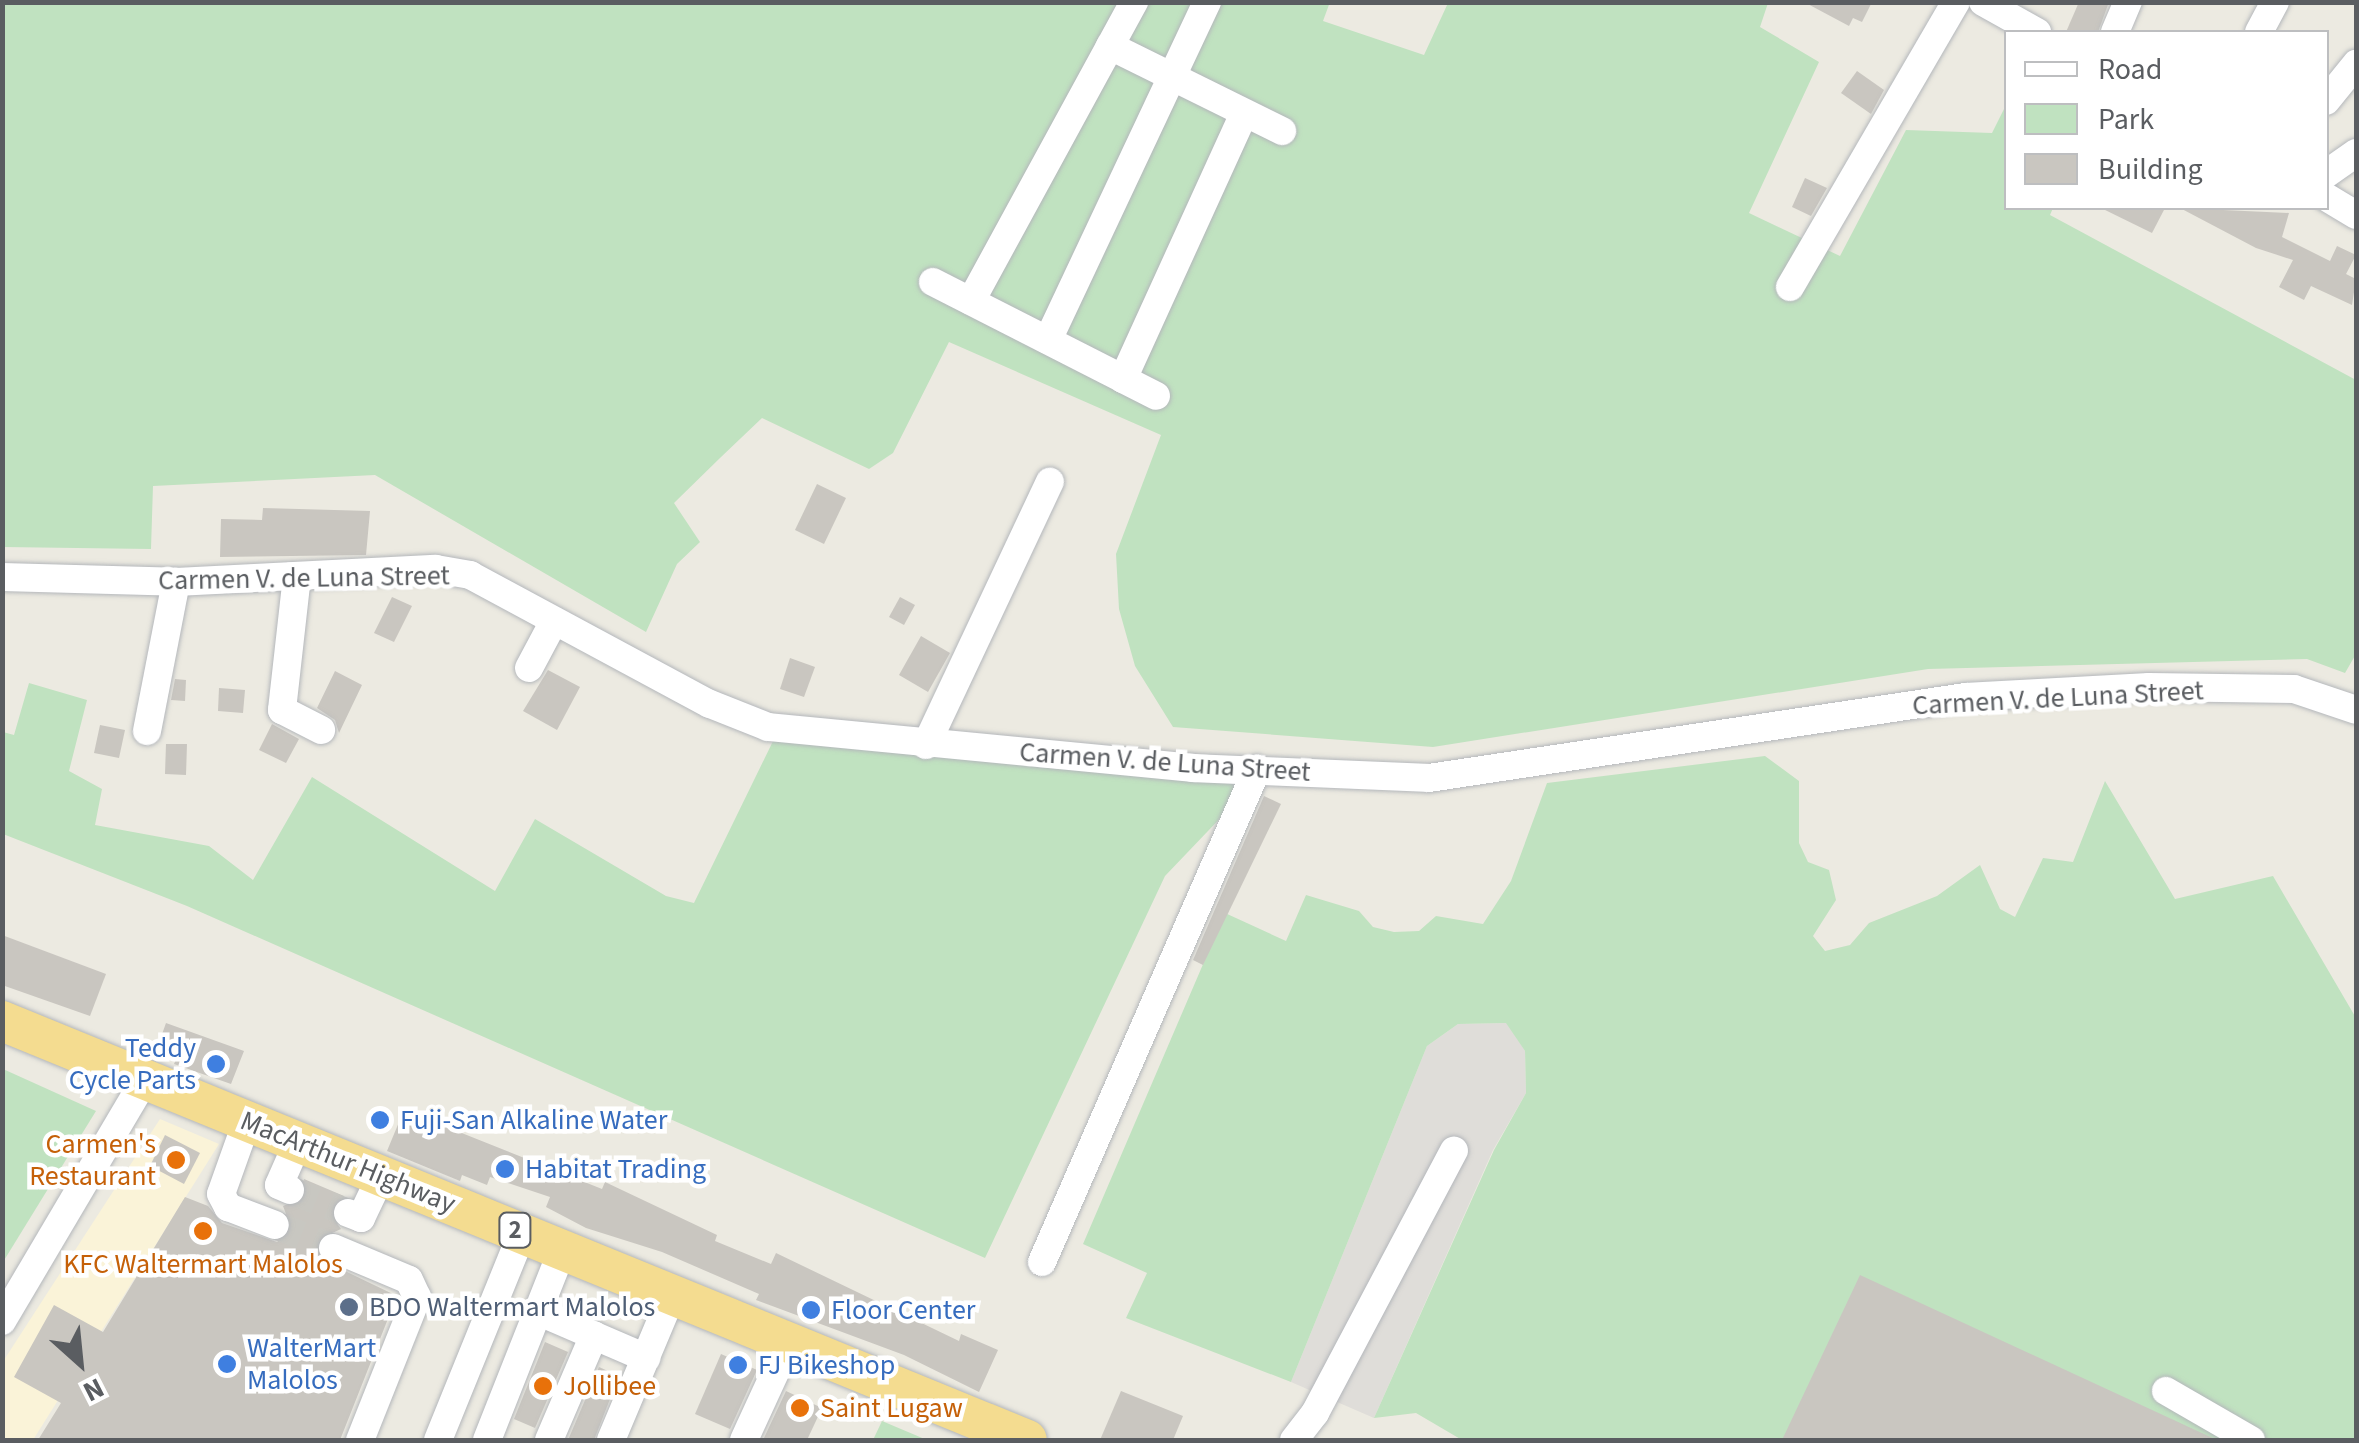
<!DOCTYPE html>
<style>
body{margin:0}
#map{position:relative;width:2359px;height:1443px;overflow:hidden;background:#eceae1;font-family:"Source Sans 3",sans-serif}
div>[style]{position:absolute}
[style*='--x']{left:calc(var(--x)*1px);top:calc(var(--y)*1px);width:calc(var(--w)*1px);rotate:calc(var(--a)*1deg)}
.commercial>*{inset:0;background:#faf3d8}
.industrial>*{inset:0;background:#dfddd9}
.green>*{inset:0;background:#c0e2c0}
.building>*{inset:0;background:#c9c6c0}
.minor-tunnel>*{height:28px;margin-top:-14px;transform-origin:0;background:repeating-linear-gradient(90deg,#c8c7c1 0 28px,transparent 0 42px)}
.roads{filter:drop-shadow(0 0 2px #b4b7bb) drop-shadow(0 0 2px #b4b7bb)}
.minor>*{height:28px;margin:-14px;padding:0 14px;transform-origin:14px;border-radius:14px;background:#fff}
.highway>*{height:40px;margin:-20px;padding:0 20px;transform-origin:20px;border-radius:20px;background:#f4dc90}
.dots>*{width:28px;height:28px;translate:-50% -50%;box-sizing:border-box;border:5px solid #fff;border-radius:50%}
span{translate:-50% -50%;white-space:nowrap;text-align:center;line-height:1.15;-webkit-text-stroke:9px #fff;paint-order:stroke}
.shield-label span{padding:2px 8px;background:#fff;border:2px solid;border-radius:8px;-webkit-text-stroke-width:0}
.shield-label{font-size:25px;color:#5a5d61;font-weight:700}
.street-label{font-size:28px;color:#5a5d61}
.shop-label{font-size:28px;color:#366cbe}
.right{translate:-100% -50%;text-align:right}
.left{translate:0 -50%;text-align:left}
.food-label{font-size:28px;color:#c56008}
.service-label{font-size:28px;color:#4e5e75}
.frame{position:absolute;inset:0;border:5px solid #5a5d61;pointer-events:none}
.legend{position:absolute;left:2004px;top:30px;width:325px;height:180px;box-sizing:border-box;background:#fff;border:2px solid #bdbec0;margin:0;padding:12px 18px;list-style:none;font-size:30px;color:#5a5d61}
.legend li{display:flex;align-items:center;gap:20px;height:50px}
.legend b{width:50px;border:2px solid #bdbec0}
.north{position:absolute;left:30px;top:1313px;width:100px;height:100px;-webkit-text-stroke:8px #fff;paint-order:stroke;rotate:153deg;font-size:28px;font-weight:700;line-height:40px;text-align:center;color:#5a5d61}
.north::after{content:'';display:block;margin:auto;width:35px;height:45px;background:#5a5d61;clip-path:polygon(50% 0,100% 100%,50% 72%,0 100%)}
</style>
<div id="map">
<div class="commercial">
<i style="clip-path:polygon(160px 1119px,219px 1144px,33px 1440px,3px 1440px,2px 1363px)"></i>
</div>
<div class="industrial">
<i style="clip-path:polygon(1507px 1023px,1525px 1051px,1526px 1093px,1493px 1150px,1374px 1418px,1291px 1382px,1427px 1046px,1458px 1024px)"></i>
</div>
<div class="green">
<i style="clip-path:polygon(1330px 2px,1323px 21px,1424px 55px,1448px 3px,1768px 3px,1760px 27px,1819px 62px,1749px 213px,1840px 256px,1906px 130px,1992px 133px,2006px 105px,2006px 208px,2053px 208px,2050px 215px,2356px 380px,2356px 654px,2345px 673px,2307px 659px,1928px 669px,1433px 747px,1173px 727px,1135px 666px,1119px 609px,1116px 554px,1161px 435px,949px 342px,893px 453px,869px 469px,762px 418px,720px 458px,674px 503px,700px 542px,677px 564px,646px 632px,375px 475px,153px 486px,151px 549px,3px 547px,3px 3px)"></i>
<i style="clip-path:polygon(29px 683px,87px 700px,69px 771px,102px 789px,95px 825px,209px 846px,253px 880px,312px 777px,495px 891px,535px 819px,666px 896px,694px 903px,775px 737px,1240px 772px,1229px 809px,1165px 876px,985px 1258px,187px 906px,3px 834px,3px 732px,14px 735px)"></i>
<i style="clip-path:polygon(1765px 756px,1799px 781px,1799px 843px,1808px 862px,1829px 870px,1836px 900px,1813px 936px,1825px 951px,1850px 945px,1869px 923px,1937px 896px,1980px 865px,2000px 909px,2015px 917px,2043px 858px,2073px 862px,2105px 781px,2175px 899px,2273px 876px,2356px 1018px,2356px 1440px,1462px 1440px,1416px 1413px,1374px 1418px,1494px 1150px,1526px 1093px,1525px 1051px,1506px 1023px,1458px 1024px,1427px 1046px,1291px 1382px,1126px 1318px,1147px 1273px,1083px 1244px,1225px 913px,1286px 941px,1306px 895px,1359px 911px,1373px 927px,1394px 932px,1419px 931px,1436px 916px,1483px 924px,1511px 881px,1547px 783px)"></i>
<i style="clip-path:polygon(3px 1069px,96px 1111px,3px 1262px)"></i>
<i style="clip-path:polygon(882px 1421px,927px 1440px,873px 1440px)"></i>
</div>
<div class="building">
<i style="clip-path:polygon(1804px 2px,1872px 2px,1862px 22px,1853px 18px,1849px 26px)"></i>
<i style="clip-path:polygon(2079px 2px,2109px 2px,2098px 32px,2066px 32px)"></i>
<i style="clip-path:polygon(1857px 71px,1884px 90px,1871px 114px,1841px 93px)"></i>
<i style="clip-path:polygon(1805px 178px,1827px 188px,1811px 216px,1792px 207px)"></i>
<i style="clip-path:polygon(2101px 208px,2165px 208px,2152px 233px)"></i>
<i style="clip-path:polygon(2180px 208px,2289px 213px,2282px 237px,2330px 261px,2337px 246px,2356px 255px,2346px 274px,2356px 279px,2352px 305px,2311px 286px,2304px 300px,2279px 287px,2293px 260px,2256px 248px)"></i>
<i style="clip-path:polygon(817px 484px,846px 498px,824px 544px,795px 530px)"></i>
<i style="clip-path:polygon(263px 508px,370px 511px,366px 555px,220px 557px,221px 519px,262px 520px)"></i>
<i style="clip-path:polygon(392px 597px,412px 606px,394px 642px,374px 633px)"></i>
<i style="clip-path:polygon(900px 597px,915px 605px,904px 625px,889px 617px)"></i>
<i style="clip-path:polygon(921px 636px,950px 653px,928px 692px,899px 675px)"></i>
<i style="clip-path:polygon(790px 658px,815px 667px,804px 697px,780px 689px)"></i>
<i style="clip-path:polygon(548px 670px,580px 687px,557px 730px,523px 711px)"></i>
<i style="clip-path:polygon(335px 671px,362px 685px,339px 733px,335px 720px,317px 708px)"></i>
<i style="clip-path:polygon(175px 679px,186px 680px,185px 701px,171px 700px)"></i>
<i style="clip-path:polygon(219px 688px,245px 690px,243px 713px,218px 711px)"></i>
<i style="clip-path:polygon(272px 724px,299px 739px,286px 763px,259px 750px)"></i>
<i style="clip-path:polygon(100px 725px,125px 730px,119px 758px,94px 753px)"></i>
<i style="clip-path:polygon(166px 744px,187px 744px,186px 775px,165px 774px)"></i>
<i style="clip-path:polygon(1264px 796px,1281px 804px,1203px 965px,1193px 960px)"></i>
<i style="clip-path:polygon(2px 935px,106px 974px,90px 1016px,2px 985px)"></i>
<i style="clip-path:polygon(166px 1023px,244px 1051px,231px 1084px,174px 1064px,178px 1055px,157px 1048px)"></i>
<i style="clip-path:polygon(404px 1110px,602px 1189px,605px 1182px,717px 1235px,715px 1241px,771px 1264px,776px 1253px,959px 1341px,961px 1334px,998px 1350px,979px 1392px,904px 1355px,756px 1300px,759px 1294px,662px 1252px,586px 1228px,546px 1207px,550px 1197px,490px 1177px,487px 1185px,462px 1175px,460px 1181px,387px 1151px)"></i>
<i style="clip-path:polygon(165px 1135px,200px 1153px,184px 1184px,150px 1166px)"></i>
<i style="clip-path:polygon(304px 1179px,344px 1196px,331px 1215px,341px 1229px,317px 1240px,320px 1259px,397px 1296px,340px 1440px,38px 1440px,61px 1403px,14px 1377px,54px 1305px,103px 1332px,185px 1197px,208px 1206px,222px 1223px,277px 1242px,292px 1230px,283px 1206px,306px 1196px)"></i>
<i style="clip-path:polygon(1860px 1275px,2217px 1440px,1782px 1440px)"></i>
<i style="clip-path:polygon(545px 1342px,568px 1352px,535px 1428px,514px 1419px)"></i>
<i style="clip-path:polygon(721px 1354px,757px 1370px,730px 1429px,695px 1414px)"></i>
<i style="clip-path:polygon(599px 1367px,619px 1376px,594px 1440px,568px 1440px)"></i>
<i style="clip-path:polygon(786px 1391px,822px 1408px,807px 1440px,763px 1440px)"></i>
<i style="clip-path:polygon(1121px 1391px,1183px 1416px,1173px 1440px,1100px 1440px)"></i>
</div>
<div class="minor-tunnel">
<i style="--x:290;--y:1190;--w:62;--a:21.6"></i>
<i style="--x:275;--y:1225;--w:62;--a:21.6"></i>
</div>
<div class="roads">
<div class="minor">
<i style="--x:1983;--y:2;--w:62;--a:29.1"></i>
<i style="--x:2115;--y:32;--w:33;--a:-67"></i>
<i style="--x:2259;--y:32;--w:34;--a:-62"></i>
<i style="--x:1110;--y:46;--w:192;--a:26.3"></i>
<i style="--x:2326;--y:101;--w:48;--a:-51"></i>
<i style="--x:2326;--y:174;--w:37;--a:-35"></i>
<i style="--x:2326;--y:197;--w:35;--a:31"></i>
<i style="--x:933;--y:282;--w:213;--a:27"></i>
<i style="--x:1123;--y:379;--w:292;--a:-65.5"></i>
<i style="--x:1790;--y:287;--w:330;--a:-59.8"></i>
<i style="--x:971;--y:301;--w:341;--a:-61.4"></i>
<i style="--x:1048;--y:340;--w:374;--a:-64.8"></i>
<i style="--x:1123;--y:379;--w:37;--a:27"></i>
<i style="--x:297;--y:576;--w:135;--a:96.4"></i>
<i style="--x:282;--y:710;--w:44;--a:27.1"></i>
<i style="--x:2;--y:577;--w:174;--a:1.6"></i>
<i style="--x:176;--y:582;--w:260;--a:-2.9"></i>
<i style="--x:436;--y:569;--w:35;--a:10"></i>
<i style="--x:470;--y:575;--w:272;--a:28.3"></i>
<i style="--x:710;--y:704;--w:62;--a:21.6"></i>
<i style="--x:768;--y:727;--w:427;--a:5.5"></i>
<i style="--x:1193;--y:768;--w:236;--a:2.4"></i>
<i style="--x:1429;--y:778;--w:542;--a:-8.59"></i>
<i style="--x:1965;--y:697;--w:184;--a:-3.1"></i>
<i style="--x:2149;--y:687;--w:145;--a:0.8"></i>
<i style="--x:2294;--y:689;--w:65;--a:18.7"></i>
<i style="--x:529;--y:668;--w:53;--a:-62"></i>
<i style="--x:147;--y:731;--w:152;--a:-79"></i>
<i style="--x:926;--y:745;--w:291;--a:-64.8"></i>
<i style="--x:247;--y:1121;--w:77;--a:109.6"></i>
<i style="--x:221;--y:1194;--w:15;--a:62"></i>
<i style="--x:228;--y:1207;--w:50;--a:21"></i>
<i style="--x:290;--y:1190;--w:12;--a:-156"></i>
<i style="--x:279;--y:1185;--w:47;--a:-66.2"></i>
<i style="--x:348;--y:1213;--w:14;--a:21"></i>
<i style="--x:361;--y:1218;--w:47;--a:-64.5"></i>
<i style="--x:333;--y:1248;--w:82;--a:22.8"></i>
<i style="--x:409;--y:1280;--w:19;--a:65"></i>
<i style="--x:417;--y:1297;--w:154;--a:111.7"></i>
<i style="--x:1042;--y:1262;--w:538;--a:-66.44"></i>
<i style="--x:537;--y:1311;--w:119;--a:23.3"></i>
<i style="--x:2;--y:1321;--w:281;--a:-59.4"></i>
<i style="--x:2166;--y:1391;--w:98;--a:30"></i>
<i style="--x:438;--y:1440;--w:223;--a:-67.9"></i>
<i style="--x:487;--y:1440;--w:206;--a:-68.4"></i>
<i style="--x:549;--y:1440;--w:114;--a:-66.8"></i>
<i style="--x:611;--y:1440;--w:157;--a:-67.2"></i>
<i style="--x:744;--y:1440;--w:108;--a:-65.3"></i>
<i style="--x:1294;--y:1440;--w:34;--a:-52"></i>
<i style="--x:1315;--y:1413;--w:297;--a:-62.1"></i>
</div>
<div class="highway">
<i style="--x:2;--y:1021;--w:1107;--a:22.23"></i>
</div>
</div>
<div class="dots">
<i style="left:216px;top:1064px;background:#3f7fe0"></i>
<i style="left:380px;top:1120px;background:#3f7fe0"></i>
<i style="left:176px;top:1160px;background:#e8710a"></i>
<i style="left:505px;top:1169px;background:#3f7fe0"></i>
<i style="left:203px;top:1231px;background:#e8710a"></i>
<i style="left:349px;top:1307px;background:#5c6f8a"></i>
<i style="left:811px;top:1310px;background:#3f7fe0"></i>
<i style="left:227px;top:1364px;background:#3f7fe0"></i>
<i style="left:738px;top:1365px;background:#3f7fe0"></i>
<i style="left:543px;top:1386px;background:#e8710a"></i>
<i style="left:800px;top:1408px;background:#e8710a"></i>
</div>
<div class="shield-label">
<span style="left:515px;top:1230px">2</span>
</div>
<div class="street-label">
<span style="left:304px;top:578px;rotate:-1deg">Carmen V. de Luna Street</span>
<span style="left:2058px;top:698px;rotate:-3deg">Carmen V. de Luna Street</span>
<span style="left:1165px;top:762px;rotate:4deg">Carmen V. de Luna Street</span>
<span style="left:348px;top:1162px;rotate:22deg">MacArthur Highway</span>
</div>
<div class="shop-label">
<span class="right" style="left:196px;top:1064px">Teddy<br>Cycle Parts</span>
<span class="left" style="left:400px;top:1120px">Fuji-San Alkaline Water</span>
<span class="left" style="left:525px;top:1169px">Habitat Trading</span>
<span class="left" style="left:831px;top:1310px">Floor Center</span>
<span class="left" style="left:247px;top:1364px">WalterMart<br>Malolos</span>
<span class="left" style="left:758px;top:1365px">FJ Bikeshop</span>
</div>
<div class="food-label">
<span class="right" style="left:156px;top:1160px">Carmen's<br>Restaurant</span>
<span style="left:203px;top:1264px">KFC Waltermart Malolos</span>
<span class="left" style="left:563px;top:1386px">Jollibee</span>
<span class="left" style="left:820px;top:1408px">Saint Lugaw</span>
</div>
<div class="service-label">
<span class="left" style="left:369px;top:1307px">BDO Waltermart Malolos</span>
</div>
<div class="frame"></div>
<ul class="legend">
<li><b style="height:12px;background:#fff"></b>Road</li>
<li><b style="height:28px;background:#c0e2c0"></b>Park</li>
<li><b style="height:28px;background:#c9c6c0"></b>Building</li>
</ul>
<div class="north">N</div>
</div>
